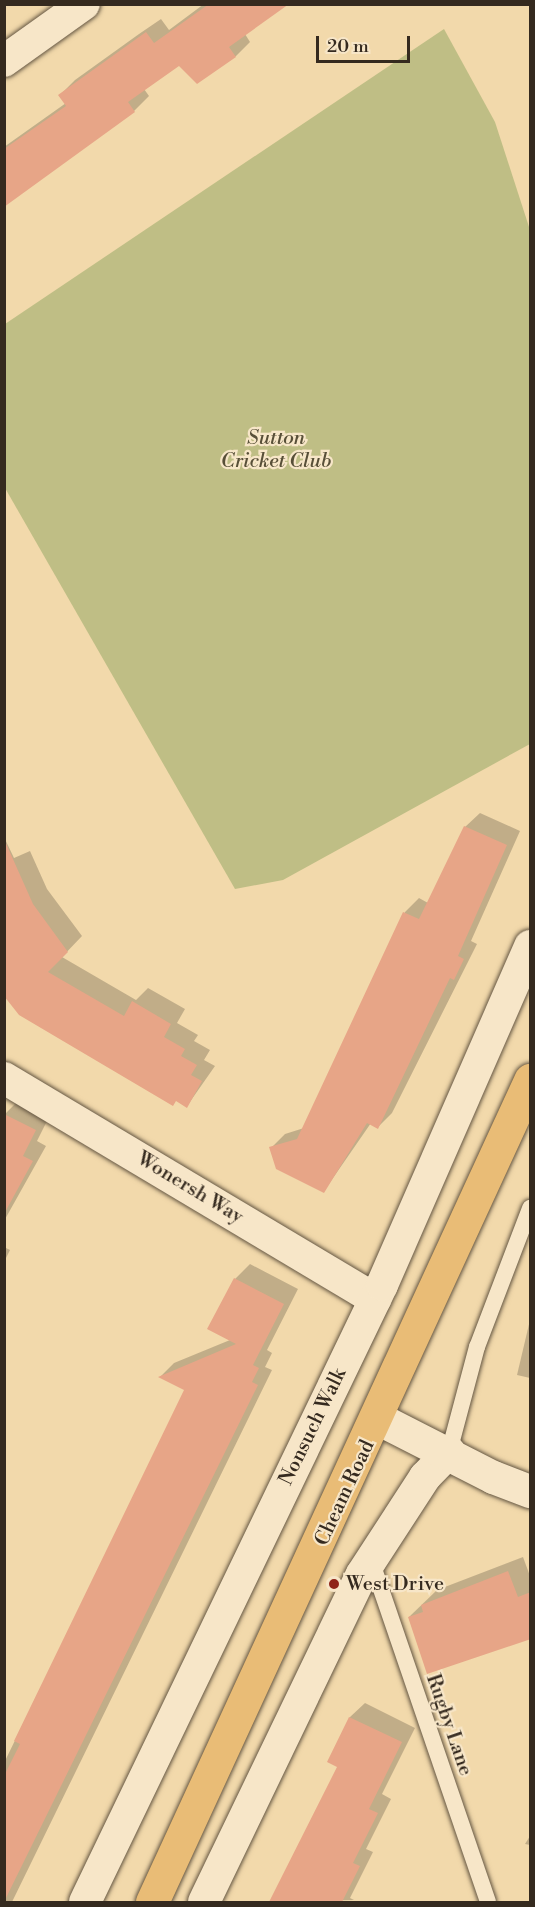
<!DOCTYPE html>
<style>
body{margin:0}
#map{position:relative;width:535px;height:1907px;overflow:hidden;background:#f2d9ab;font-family:"Libre Bodoni",serif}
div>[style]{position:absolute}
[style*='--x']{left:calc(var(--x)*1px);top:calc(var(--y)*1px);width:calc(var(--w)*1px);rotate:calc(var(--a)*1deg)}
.green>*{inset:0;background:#bfbe85}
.shadow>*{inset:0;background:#0003}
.building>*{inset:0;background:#e7a587}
.roads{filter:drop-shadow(0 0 2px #645642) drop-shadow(0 0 2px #645642)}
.service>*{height:16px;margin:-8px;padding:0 8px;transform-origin:8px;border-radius:8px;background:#f7e6c8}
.minor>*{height:32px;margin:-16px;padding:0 16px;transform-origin:16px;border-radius:16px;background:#f7e6c8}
.tertiary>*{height:33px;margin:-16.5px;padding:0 16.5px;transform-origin:16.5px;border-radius:16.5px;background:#f7e6c8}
.trunk>*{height:33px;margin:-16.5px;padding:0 16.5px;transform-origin:16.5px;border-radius:16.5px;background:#e9bc76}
.dots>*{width:16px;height:16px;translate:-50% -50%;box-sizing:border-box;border:3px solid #f7e6c8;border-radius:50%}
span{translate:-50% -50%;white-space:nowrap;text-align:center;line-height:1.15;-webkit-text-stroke:4.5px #f7e6c8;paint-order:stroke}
.park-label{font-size:20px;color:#584f38;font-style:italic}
.street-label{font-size:20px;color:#352a1f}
.poi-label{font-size:20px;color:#352a1f}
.left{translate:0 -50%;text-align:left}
.frame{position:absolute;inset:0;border:6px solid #352a1f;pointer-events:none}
.scale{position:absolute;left:316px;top:36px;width:94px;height:27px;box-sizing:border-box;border:3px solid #352a1f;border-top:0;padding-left:8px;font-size:18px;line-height:21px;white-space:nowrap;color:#352a1f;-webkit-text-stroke:4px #f7e6c8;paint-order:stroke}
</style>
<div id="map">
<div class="green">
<i style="clip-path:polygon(444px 29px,495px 122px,530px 230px,530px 744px,283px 880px,235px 889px,5px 488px,5px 324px)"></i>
</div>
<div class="shadow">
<i style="clip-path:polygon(204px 4px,286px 4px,245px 34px,250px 42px,236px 56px,197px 82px,180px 64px,144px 89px,149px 96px,134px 111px,4px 205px,4px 147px,66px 103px,60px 95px,75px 80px,139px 34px,161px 19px,169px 30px)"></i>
<i style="clip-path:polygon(480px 813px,520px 831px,471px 941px,477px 944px,392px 1113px,378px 1127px,371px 1123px,324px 1191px,271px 1148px,285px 1134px,304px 1128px,405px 912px,419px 898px,428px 903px,465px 827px)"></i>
<i style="clip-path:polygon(4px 837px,14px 858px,30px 851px,47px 889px,82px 936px,62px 957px,136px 1000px,148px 988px,185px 1009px,177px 1023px,198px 1035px,194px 1041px,210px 1050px,204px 1060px,215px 1066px,187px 1106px,4px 993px)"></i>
<i style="clip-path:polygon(19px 1100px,50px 1115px,37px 1141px,46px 1146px,4px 1221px,4px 1115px)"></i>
<i style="clip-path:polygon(4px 1247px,10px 1250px,4px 1262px)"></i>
<i style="clip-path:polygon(250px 1264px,298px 1289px,267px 1350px,272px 1353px,265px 1367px,272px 1370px,12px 1902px,4px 1902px,4px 1763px,186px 1389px,160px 1377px,174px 1363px,230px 1340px,235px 1279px)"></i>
<i style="clip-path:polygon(530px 1320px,530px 1378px,517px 1375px)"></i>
<i style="clip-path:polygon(523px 1557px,530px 1576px,530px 1638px,409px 1617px,437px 1590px)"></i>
<i style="clip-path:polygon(365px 1703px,415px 1728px,382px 1794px,391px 1799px,366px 1849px,373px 1852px,350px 1898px,354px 1900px,272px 1902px,339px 1766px,329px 1761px,350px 1717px)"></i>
<i style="clip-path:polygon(530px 1836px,530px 1845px,525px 1844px)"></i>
</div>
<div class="building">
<i style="clip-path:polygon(209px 4px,289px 4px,229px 47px,236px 57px,197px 84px,179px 66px,128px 102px,135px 112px,4px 207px,4px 149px,66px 106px,58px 95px,146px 32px,154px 43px)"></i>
<i style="clip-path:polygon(464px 826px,507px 845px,458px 956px,464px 959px,454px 980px,450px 978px,378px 1129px,367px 1123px,324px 1193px,276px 1169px,269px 1147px,297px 1139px,403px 912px,419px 919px)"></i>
<i style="clip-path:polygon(4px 839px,33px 904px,68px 952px,48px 972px,124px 1016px,132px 1001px,171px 1024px,164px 1037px,185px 1049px,181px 1056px,197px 1065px,191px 1075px,202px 1081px,187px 1108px,176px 1101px,173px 1106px,19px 1015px,4px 996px)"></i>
<i style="clip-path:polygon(4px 1114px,36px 1130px,23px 1156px,33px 1161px,4px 1214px)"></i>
<i style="clip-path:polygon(234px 1278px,284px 1304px,253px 1365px,259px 1368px,252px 1382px,258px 1385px,4px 1902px,4px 1776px,20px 1744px,14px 1741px,184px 1390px,158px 1377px,236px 1344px,207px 1329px)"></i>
<i style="clip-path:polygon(508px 1571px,518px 1597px,531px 1592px,531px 1639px,427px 1674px,408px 1617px,423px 1612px,421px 1605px)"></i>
<i style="clip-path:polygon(349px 1717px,402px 1742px,369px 1809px,378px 1813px,353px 1863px,360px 1866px,342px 1902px,269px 1902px,337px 1767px,327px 1762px)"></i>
</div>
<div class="roads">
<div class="service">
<i style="--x:449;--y:1452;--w:109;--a:-75.1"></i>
<i style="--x:477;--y:1347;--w:149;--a:-69.1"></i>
<i style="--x:371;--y:1560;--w:361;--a:71.1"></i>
</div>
<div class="minor">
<i style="--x:4;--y:61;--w:98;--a:-35.5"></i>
<i style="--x:4;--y:1078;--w:432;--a:30.8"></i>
<i style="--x:85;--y:1902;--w:685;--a:-64.3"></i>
<i style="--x:382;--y:1285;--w:370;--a:-66.4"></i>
<i style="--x:204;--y:1902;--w:364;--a:-64.3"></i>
<i style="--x:362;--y:1574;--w:116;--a:-57"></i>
<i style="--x:425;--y:1477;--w:35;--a:-46"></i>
</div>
<div class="tertiary">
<i style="--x:379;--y:1419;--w:128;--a:27"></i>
<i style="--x:493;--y:1477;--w:40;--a:21"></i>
</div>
<div class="trunk">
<i style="--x:152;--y:1902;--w:905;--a:-65.3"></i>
</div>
</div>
<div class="dots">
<i style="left:334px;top:1584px;background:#8f2418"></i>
</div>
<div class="park-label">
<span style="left:276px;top:450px">Sutton<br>Cricket Club</span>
</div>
<div class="street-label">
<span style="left:190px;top:1188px;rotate:31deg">Wonersh Way</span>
<span style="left:313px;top:1427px;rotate:-64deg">Nonsuch Walk</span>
<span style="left:345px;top:1493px;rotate:-65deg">Cheam Road</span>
<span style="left:449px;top:1725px;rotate:71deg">Rugby Lane</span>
</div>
<div class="poi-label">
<span class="left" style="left:346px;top:1584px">West Drive</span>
</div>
<div class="frame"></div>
<div class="scale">20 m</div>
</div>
